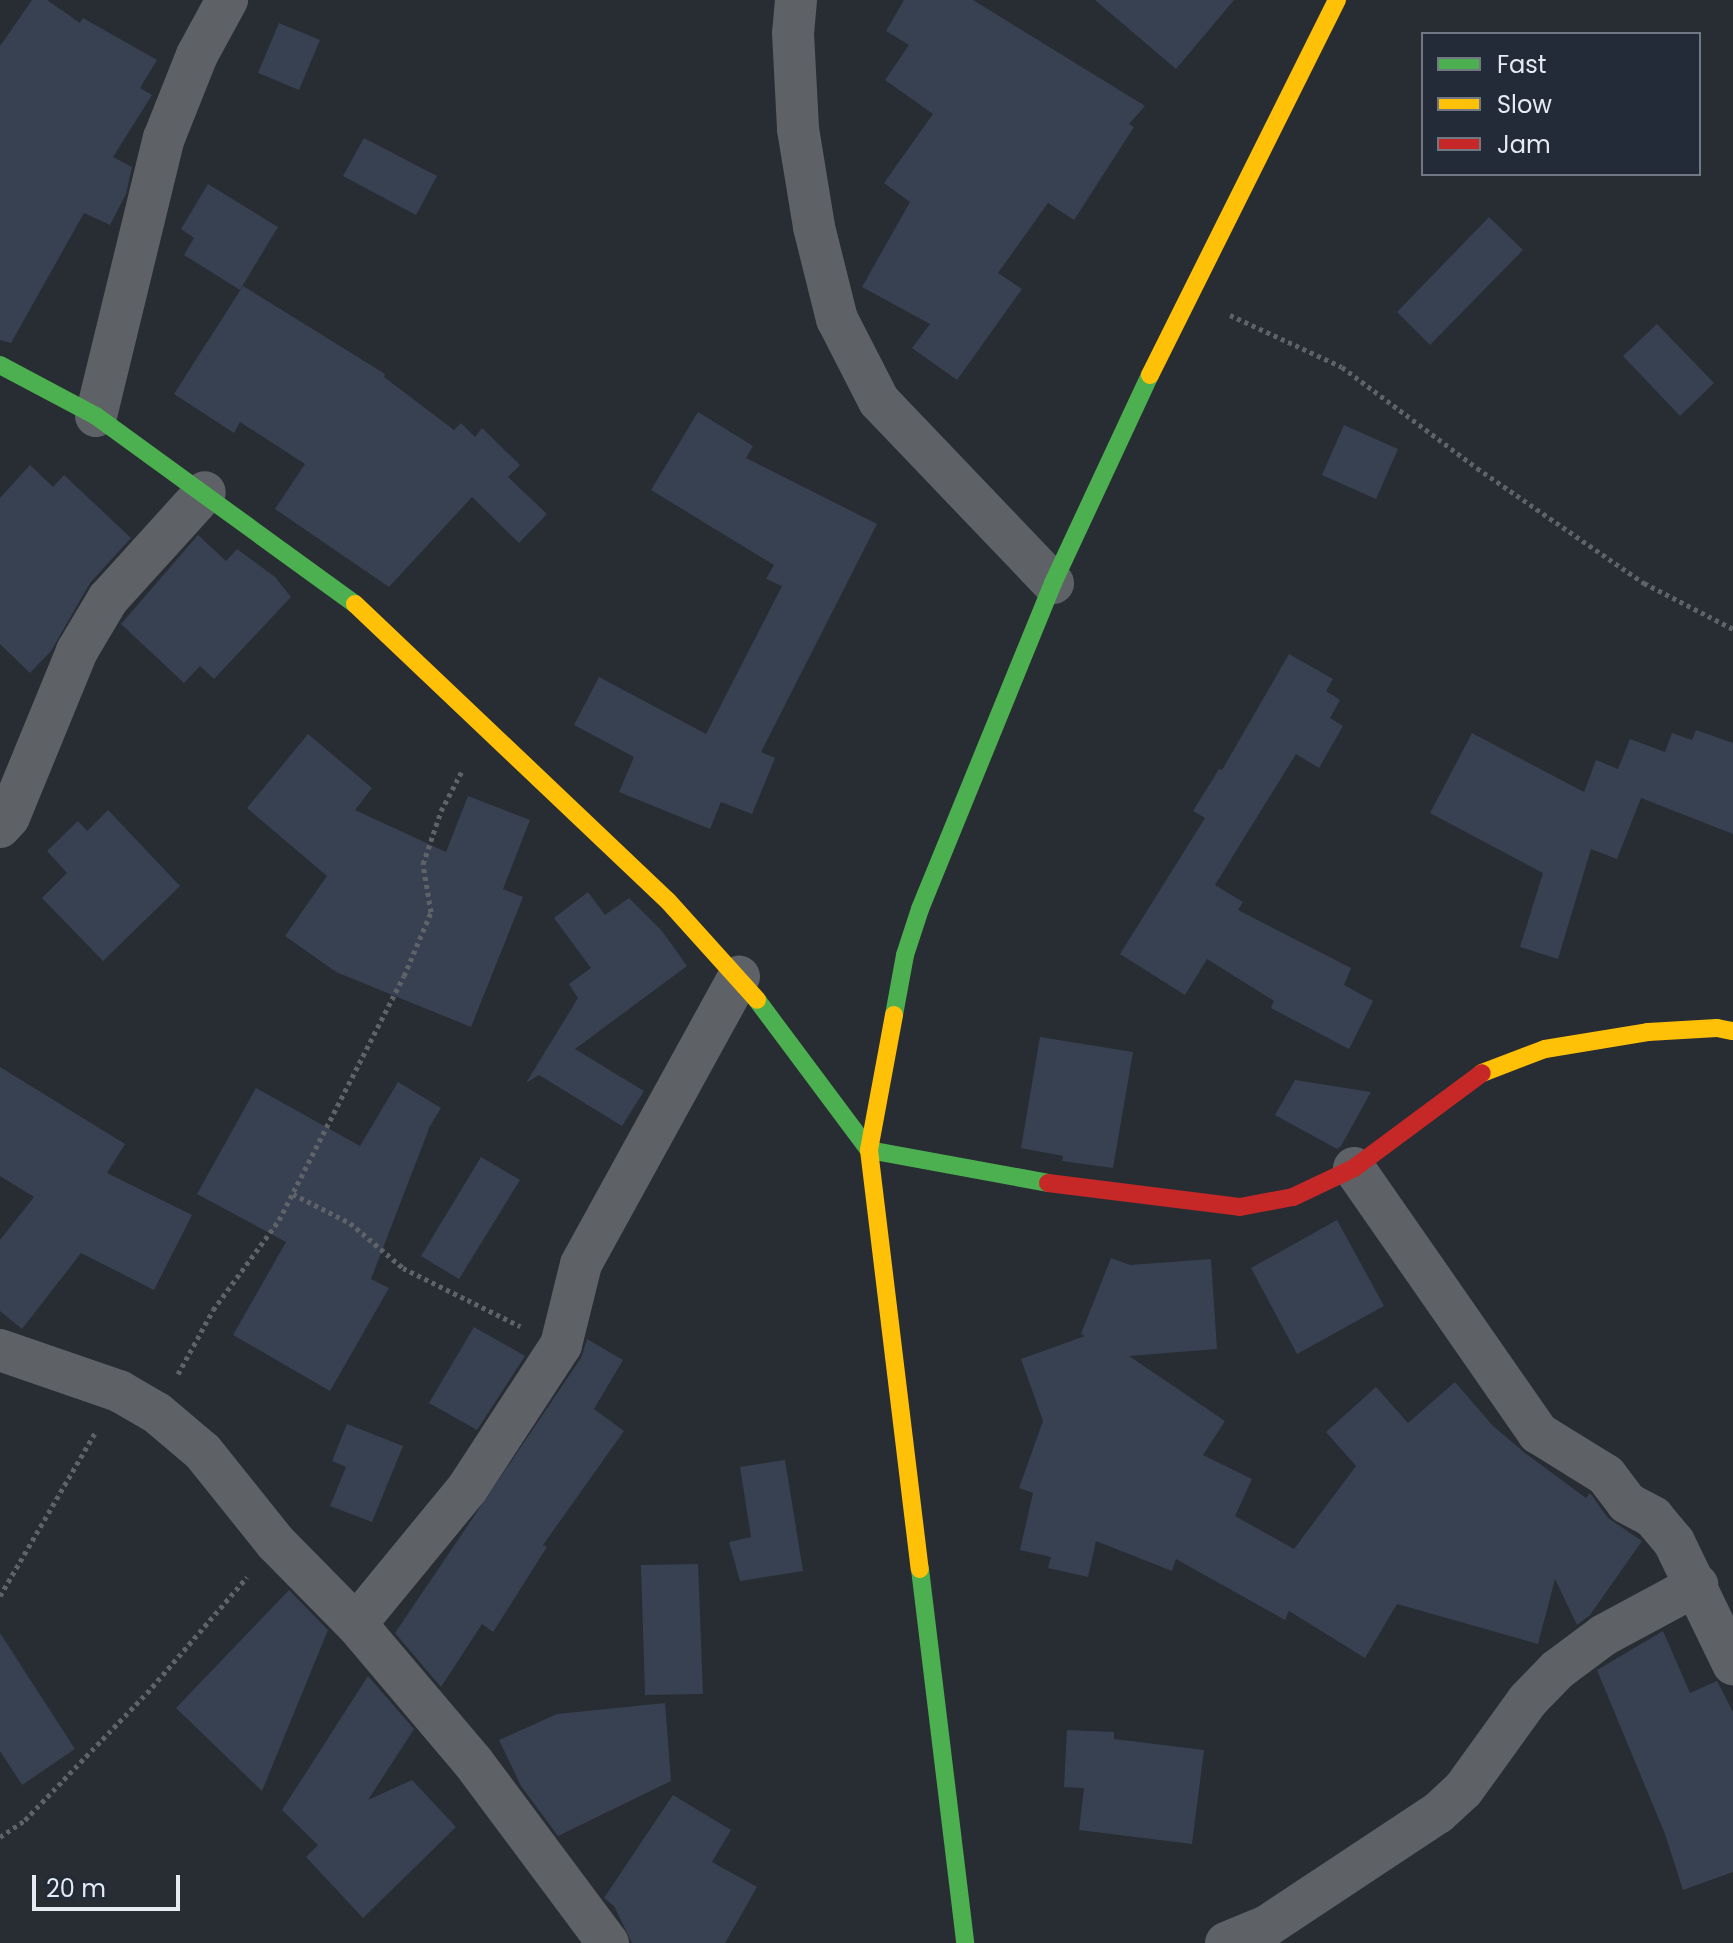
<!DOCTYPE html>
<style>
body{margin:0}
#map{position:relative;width:1733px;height:1943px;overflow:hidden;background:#282c33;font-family:Poppins,sans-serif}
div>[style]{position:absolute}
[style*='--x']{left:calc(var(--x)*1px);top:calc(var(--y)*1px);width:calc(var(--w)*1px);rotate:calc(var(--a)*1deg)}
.building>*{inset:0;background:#384151}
.path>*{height:5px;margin-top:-2.5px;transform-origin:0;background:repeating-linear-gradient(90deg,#5f6267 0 4px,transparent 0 8px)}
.street>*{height:42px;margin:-21px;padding:0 21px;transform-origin:21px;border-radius:21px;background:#5e6166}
.fast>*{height:18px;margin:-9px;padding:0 9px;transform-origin:9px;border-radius:9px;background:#4caf50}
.slow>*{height:18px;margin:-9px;padding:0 9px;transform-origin:9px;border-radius:9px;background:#ffc107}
.jam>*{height:18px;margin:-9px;padding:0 9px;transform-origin:9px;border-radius:9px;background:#c62828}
span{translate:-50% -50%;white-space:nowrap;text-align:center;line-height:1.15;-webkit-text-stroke:7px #232b38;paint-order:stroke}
.legend{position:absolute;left:1421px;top:32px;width:280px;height:144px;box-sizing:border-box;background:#232b38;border:2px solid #717783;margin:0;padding:10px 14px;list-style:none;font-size:24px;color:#e5eaf3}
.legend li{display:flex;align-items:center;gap:16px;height:40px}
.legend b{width:40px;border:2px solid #717783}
.scale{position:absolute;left:32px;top:1875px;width:148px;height:36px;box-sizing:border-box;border:4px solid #e5eaf3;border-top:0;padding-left:10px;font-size:24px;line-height:28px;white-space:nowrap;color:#e5eaf3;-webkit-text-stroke:6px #232b38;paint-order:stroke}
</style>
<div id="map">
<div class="building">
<i style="clip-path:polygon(32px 0,47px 0,80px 23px,83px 18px,157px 60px,140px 88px,152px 95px,113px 157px,132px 167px,126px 194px,110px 225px,84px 213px,11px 343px,0 340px,0 46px)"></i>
<i style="clip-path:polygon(904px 0,973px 0,1145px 106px,1129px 124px,1134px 127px,1074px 220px,1048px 203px,998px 273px,1022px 289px,957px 380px,912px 348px,930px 324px,862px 287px,910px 202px,884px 183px,933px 114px,885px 80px,909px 45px,886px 31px)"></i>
<i style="clip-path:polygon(1095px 0,1234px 0,1176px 69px)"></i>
<i style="clip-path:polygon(279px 23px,320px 40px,299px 90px,258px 73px)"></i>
<i style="clip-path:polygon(364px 138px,437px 176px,416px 215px,343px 176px)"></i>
<i style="clip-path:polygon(208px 184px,278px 227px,240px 290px,184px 255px,194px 238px,181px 229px)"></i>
<i style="clip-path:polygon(1489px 217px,1523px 250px,1430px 345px,1397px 312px)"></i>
<i style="clip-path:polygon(243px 286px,385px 374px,384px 377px,454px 430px,461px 423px,475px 437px,482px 428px,520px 465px,508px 477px,547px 514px,519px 543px,472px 497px,389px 587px,275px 509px,305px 464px,240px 422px,234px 433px,174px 394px)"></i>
<i style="clip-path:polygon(1657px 324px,1714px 383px,1680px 416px,1623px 356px)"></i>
<i style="clip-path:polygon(698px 412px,753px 446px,746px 458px,877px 524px,761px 752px,775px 758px,752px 814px,721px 802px,710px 829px,619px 792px,634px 757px,574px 725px,599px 677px,706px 734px,782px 586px,766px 579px,774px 565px,651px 490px)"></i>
<i style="clip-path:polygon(1344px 425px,1398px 449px,1376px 499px,1322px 475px)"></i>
<i style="clip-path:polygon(30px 465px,53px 487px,64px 475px,131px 538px,90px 583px,51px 651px,30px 673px,0 644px,0 498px)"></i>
<i style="clip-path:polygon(198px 535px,226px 561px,237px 549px,275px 577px,291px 597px,214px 679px,200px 666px,184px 683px,121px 624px)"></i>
<i style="clip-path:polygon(1289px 654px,1333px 679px,1326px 691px,1340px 700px,1330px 718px,1343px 726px,1319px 768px,1296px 754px,1215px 885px,1243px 902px,1238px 910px,1351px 968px,1344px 985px,1373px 1001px,1349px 1049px,1271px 1008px,1274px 1001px,1207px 959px,1185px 995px,1120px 954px,1205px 818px,1193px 811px,1219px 769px,1222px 770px)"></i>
<i style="clip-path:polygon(1696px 730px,1733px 743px,1733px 834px,1641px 798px,1617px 859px,1591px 849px,1558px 959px,1520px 947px,1543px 873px,1430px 813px,1472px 733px,1584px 792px,1596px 760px,1618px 769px,1630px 739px,1665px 752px,1672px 733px,1692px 740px)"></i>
<i style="clip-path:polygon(308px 734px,372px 788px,355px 810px,446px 852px,468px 796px,530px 820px,503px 889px,523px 897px,471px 1027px,336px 972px,285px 936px,327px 876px,247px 808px)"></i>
<i style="clip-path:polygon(108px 810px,180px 886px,103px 961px,42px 898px,67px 873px,47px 851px,78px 821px,87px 831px)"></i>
<i style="clip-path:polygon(588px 892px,605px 915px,629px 898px,662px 931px,687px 966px,575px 1049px,644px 1091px,622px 1126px,539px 1075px,526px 1083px,578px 998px,569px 984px,591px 968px,554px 918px)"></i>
<i style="clip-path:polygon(1040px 1037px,1133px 1052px,1113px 1168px,1062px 1161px,1063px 1156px,1021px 1148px)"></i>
<i style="clip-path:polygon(0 1067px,125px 1144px,107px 1173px,192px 1215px,154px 1290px,81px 1253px,22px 1329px,0 1311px,0 1240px,34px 1197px,0 1176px)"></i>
<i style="clip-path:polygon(1295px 1080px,1371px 1092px,1341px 1146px,1337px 1149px,1275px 1115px)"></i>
<i style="clip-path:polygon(398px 1082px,441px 1108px,430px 1126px,371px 1279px,389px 1288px,330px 1391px,233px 1335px,286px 1242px,197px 1194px,256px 1088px,360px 1146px)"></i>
<i style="clip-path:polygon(481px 1157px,520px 1180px,459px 1279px,421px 1256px)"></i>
<i style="clip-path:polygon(1337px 1220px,1384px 1306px,1297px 1354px,1251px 1268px)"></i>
<i style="clip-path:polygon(1111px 1258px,1130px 1265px,1211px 1259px,1217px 1349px,1129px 1356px,1225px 1421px,1203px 1455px,1252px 1479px,1235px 1516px,1294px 1549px,1356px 1466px,1326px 1432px,1376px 1387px,1408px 1423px,1455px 1382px,1493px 1426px,1525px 1453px,1586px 1498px,1590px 1493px,1608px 1518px,1642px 1541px,1590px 1615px,1577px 1625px,1555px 1579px,1538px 1644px,1397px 1604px,1365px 1658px,1289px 1611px,1285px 1620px,1176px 1559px,1172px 1571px,1096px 1541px,1088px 1577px,1048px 1568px,1051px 1557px,1020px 1550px,1033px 1493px,1019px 1488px,1043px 1421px,1021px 1359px,1085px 1336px,1081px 1334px)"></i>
<i style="clip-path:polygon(474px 1327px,525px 1356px,477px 1430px,429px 1403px)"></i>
<i style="clip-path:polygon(587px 1339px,623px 1360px,594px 1409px,624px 1431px,543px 1545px,547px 1547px,493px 1632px,482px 1624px,441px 1687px,395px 1633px,581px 1358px)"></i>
<i style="clip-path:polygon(347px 1424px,403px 1446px,372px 1522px,330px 1506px,346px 1467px,332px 1461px)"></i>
<i style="clip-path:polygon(785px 1460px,803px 1571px,740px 1581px,729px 1542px,751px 1537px,740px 1467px)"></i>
<i style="clip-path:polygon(698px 1564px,703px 1694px,645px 1695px,641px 1565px)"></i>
<i style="clip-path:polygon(289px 1590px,328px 1630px,262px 1791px,176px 1708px)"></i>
<i style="clip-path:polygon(1663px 1631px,1690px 1693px,1717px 1681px,1733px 1712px,1733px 1872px,1683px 1890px,1665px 1834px,1597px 1670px)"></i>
<i style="clip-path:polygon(0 1633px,75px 1749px,22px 1785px,0 1751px)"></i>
<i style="clip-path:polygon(368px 1676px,414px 1729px,368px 1800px,412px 1780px,456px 1827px,363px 1918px,306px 1857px,318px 1845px,282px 1810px)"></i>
<i style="clip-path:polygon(665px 1703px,671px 1781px,558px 1836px,521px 1786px,499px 1740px,557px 1714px)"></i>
<i style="clip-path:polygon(1067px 1730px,1114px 1732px,1114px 1739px,1204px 1750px,1192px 1844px,1079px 1830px,1084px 1788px,1064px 1787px)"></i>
<i style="clip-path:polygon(673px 1795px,731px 1830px,712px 1862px,757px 1887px,725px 1943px,632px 1943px,614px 1906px,604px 1898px)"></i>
</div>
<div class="path">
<i style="--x:1230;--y:315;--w:123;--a:24.9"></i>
<i style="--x:1342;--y:367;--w:169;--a:36.8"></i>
<i style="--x:1477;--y:468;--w:203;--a:34.6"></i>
<i style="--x:1644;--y:583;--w:100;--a:27.3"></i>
<i style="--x:293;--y:1194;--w:64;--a:27"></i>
<i style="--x:350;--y:1223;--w:70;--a:40.3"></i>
<i style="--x:403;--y:1268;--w:131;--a:26.4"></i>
<i style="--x:178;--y:1374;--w:73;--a:-61.3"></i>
<i style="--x:213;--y:1310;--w:112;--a:-53.7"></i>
<i style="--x:279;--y:1220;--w:274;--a:-62.9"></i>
<i style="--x:404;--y:976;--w:69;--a:-67.1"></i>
<i style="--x:431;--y:912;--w:49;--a:-99.5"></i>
<i style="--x:423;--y:864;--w:56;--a:-71.2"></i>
<i style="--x:441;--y:811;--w:45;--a:-62.3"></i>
<i style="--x:0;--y:1596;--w:189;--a:-59.8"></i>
<i style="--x:0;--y:1837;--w:30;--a:-34"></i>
<i style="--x:25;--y:1820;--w:176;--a:-46.2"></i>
<i style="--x:147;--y:1693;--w:153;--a:-49.2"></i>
</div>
<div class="street">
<i style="--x:796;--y:0;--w:33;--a:95"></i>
<i style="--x:793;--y:33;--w:96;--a:87"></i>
<i style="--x:798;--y:129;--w:99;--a:80.7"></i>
<i style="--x:814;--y:227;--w:95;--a:76"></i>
<i style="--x:837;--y:319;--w:92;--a:62.9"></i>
<i style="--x:879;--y:401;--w:252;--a:46.3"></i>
<i style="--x:96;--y:416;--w:286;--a:-76.3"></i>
<i style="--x:164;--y:138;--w:89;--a:-68.3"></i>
<i style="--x:197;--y:55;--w:63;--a:-61.4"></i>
<i style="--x:0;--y:827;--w:13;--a:-48"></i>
<i style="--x:9;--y:817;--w:179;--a:-67.7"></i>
<i style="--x:77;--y:651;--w:61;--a:-59.2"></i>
<i style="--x:108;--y:599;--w:144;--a:-47.8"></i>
<i style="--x:1354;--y:1168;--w:323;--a:55.2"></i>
<i style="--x:1538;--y:1433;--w:80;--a:31.7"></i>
<i style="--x:1606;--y:1475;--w:35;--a:53"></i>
<i style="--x:1627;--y:1503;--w:30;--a:28"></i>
<i style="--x:1653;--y:1517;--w:33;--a:50"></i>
<i style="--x:1674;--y:1542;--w:136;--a:64.2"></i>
<i style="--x:0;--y:1350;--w:126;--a:19"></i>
<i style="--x:119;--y:1391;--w:44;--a:30.1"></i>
<i style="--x:157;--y:1413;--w:60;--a:40.3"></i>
<i style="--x:203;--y:1452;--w:117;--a:51.3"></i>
<i style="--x:276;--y:1543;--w:114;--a:45.4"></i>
<i style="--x:356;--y:1624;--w:181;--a:49.7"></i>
<i style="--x:473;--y:1762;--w:226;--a:53.3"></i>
<i style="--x:356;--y:1624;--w:175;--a:-50.6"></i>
<i style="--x:467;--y:1489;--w:172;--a:-56.9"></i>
<i style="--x:561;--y:1345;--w:83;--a:-76.1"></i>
<i style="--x:581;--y:1264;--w:328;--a:-61.2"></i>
<i style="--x:1226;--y:1943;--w:44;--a:-22.5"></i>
<i style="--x:1267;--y:1926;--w:205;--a:-33.5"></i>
<i style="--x:1438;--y:1813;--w:34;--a:-43"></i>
<i style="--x:1463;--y:1790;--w:111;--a:-54.2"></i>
<i style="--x:1528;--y:1700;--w:42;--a:-46"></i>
<i style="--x:1557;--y:1670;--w:59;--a:-36.7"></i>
<i style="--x:1604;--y:1635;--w:106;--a:-28.3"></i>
</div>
<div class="fast">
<i style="--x:0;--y:365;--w:109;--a:28"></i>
<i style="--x:96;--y:416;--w:320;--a:36"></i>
<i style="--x:757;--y:1000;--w:187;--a:53.3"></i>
<i style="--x:869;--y:1150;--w:182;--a:10.4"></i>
<i style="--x:894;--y:1015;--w:61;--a:-79.6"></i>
<i style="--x:905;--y:955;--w:48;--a:-71.9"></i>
<i style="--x:920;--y:909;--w:352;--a:-67.8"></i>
<i style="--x:1053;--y:583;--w:230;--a:-65"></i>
<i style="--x:920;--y:1569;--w:377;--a:83.1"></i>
</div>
<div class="slow">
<i style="--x:1150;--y:375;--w:419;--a:-63.5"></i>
<i style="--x:355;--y:604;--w:431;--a:43.5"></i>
<i style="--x:668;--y:901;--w:133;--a:48"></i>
<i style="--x:894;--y:1015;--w:137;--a:100.5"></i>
<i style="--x:869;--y:1150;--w:422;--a:83.1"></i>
<i style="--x:1482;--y:1073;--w:67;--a:-20.9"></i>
<i style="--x:1545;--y:1049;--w:104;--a:-9.4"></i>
<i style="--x:1648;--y:1032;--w:69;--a:-3.3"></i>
<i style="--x:1717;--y:1028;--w:16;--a:11"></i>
</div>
<div class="jam">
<i style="--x:1048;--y:1183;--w:193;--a:7.1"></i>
<i style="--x:1240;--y:1207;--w:54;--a:-10.7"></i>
<i style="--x:1293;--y:1197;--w:68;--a:-25.4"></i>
<i style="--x:1354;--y:1168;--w:159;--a:-36.6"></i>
</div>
<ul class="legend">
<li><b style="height:10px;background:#4caf50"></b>Fast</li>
<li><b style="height:10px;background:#ffc107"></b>Slow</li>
<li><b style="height:10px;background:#c62828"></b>Jam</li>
</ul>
<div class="scale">20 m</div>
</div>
